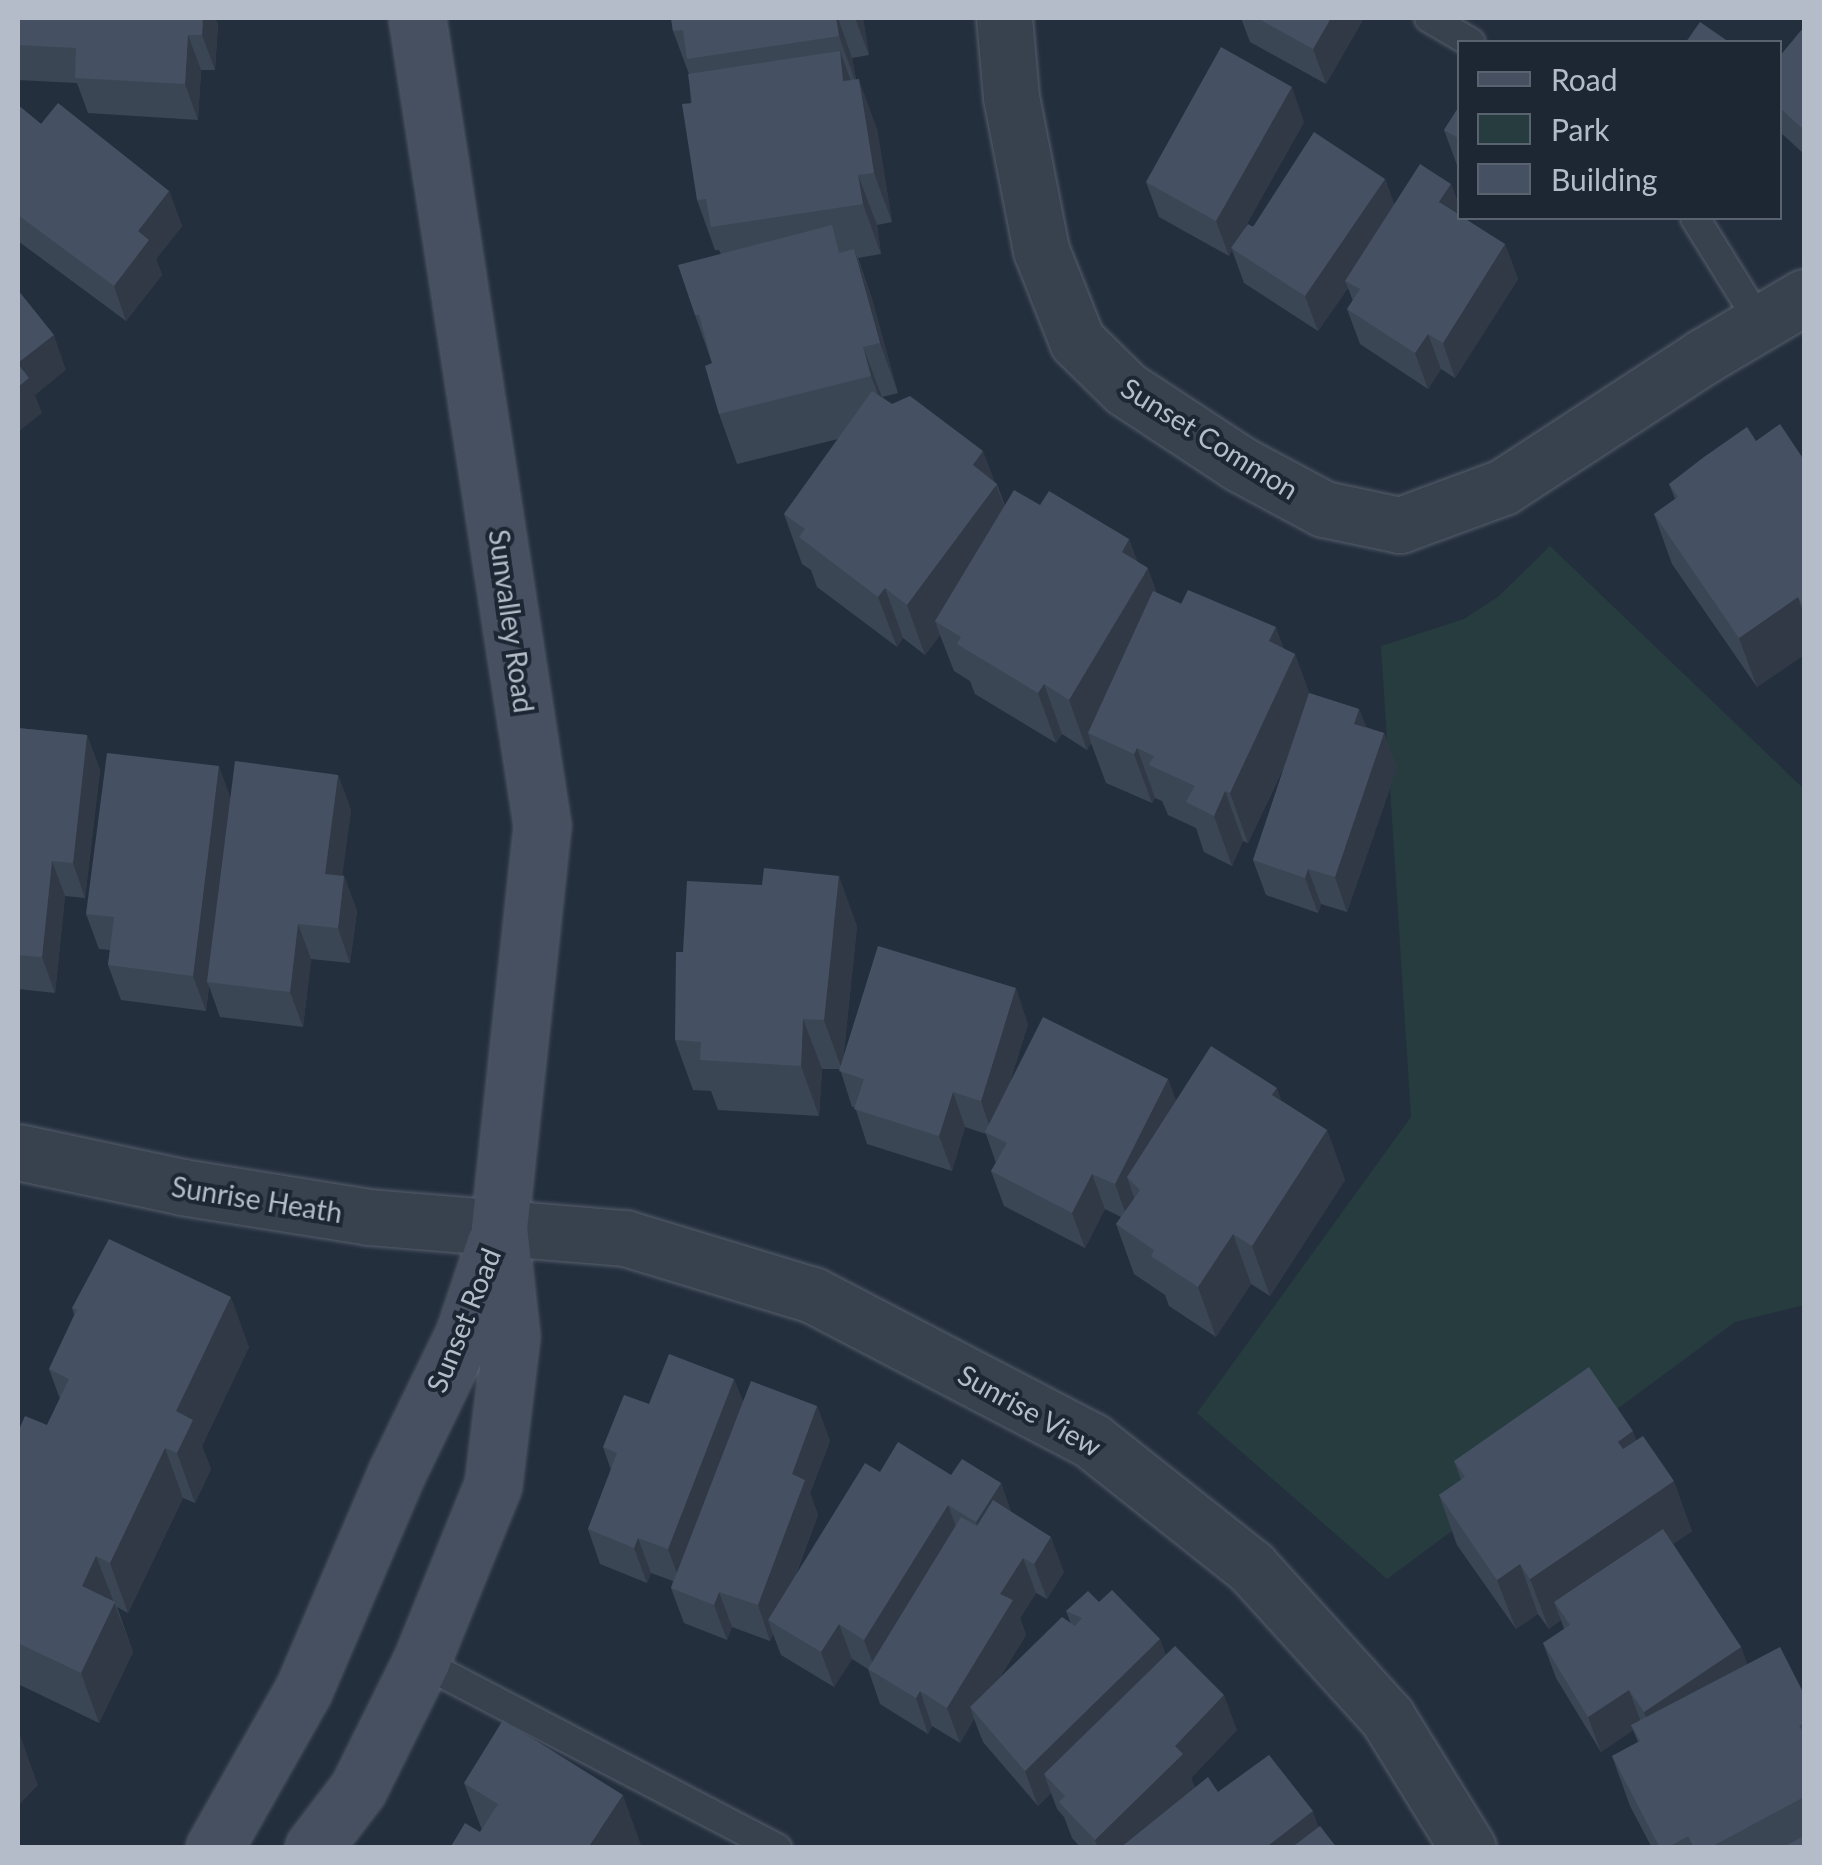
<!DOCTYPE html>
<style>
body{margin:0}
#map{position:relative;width:1822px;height:1865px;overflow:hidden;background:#242f3e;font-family:Lato,sans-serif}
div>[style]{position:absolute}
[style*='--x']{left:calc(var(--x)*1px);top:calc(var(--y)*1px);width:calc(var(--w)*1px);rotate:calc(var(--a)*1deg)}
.green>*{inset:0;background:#263c3f}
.roads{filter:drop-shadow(0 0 2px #565f6c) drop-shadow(0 0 2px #565f6c)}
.lane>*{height:28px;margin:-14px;padding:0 14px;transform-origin:14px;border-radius:14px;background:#38414e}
.street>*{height:55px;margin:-27.5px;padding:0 27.5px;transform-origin:27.5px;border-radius:27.5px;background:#38414e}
.secondary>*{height:55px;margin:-27.5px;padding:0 27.5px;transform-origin:27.5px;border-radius:27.5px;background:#465061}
.wall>*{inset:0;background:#3b4654}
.shaded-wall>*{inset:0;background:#303945}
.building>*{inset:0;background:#455162}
span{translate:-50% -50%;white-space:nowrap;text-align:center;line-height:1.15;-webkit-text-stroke:8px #1d2633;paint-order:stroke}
.street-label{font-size:28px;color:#b4bcc9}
.frame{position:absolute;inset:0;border:20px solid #b4bcc9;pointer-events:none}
.legend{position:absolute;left:1457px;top:40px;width:325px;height:180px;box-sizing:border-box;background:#1d2633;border:2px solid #59626f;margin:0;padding:12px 18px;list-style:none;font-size:30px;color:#b4bcc9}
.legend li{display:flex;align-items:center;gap:20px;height:50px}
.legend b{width:50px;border:2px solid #59626f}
</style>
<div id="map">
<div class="green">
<i style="clip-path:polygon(1550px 546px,1804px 789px,1804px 1305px,1735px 1322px,1387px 1579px,1197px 1413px,1411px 1117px,1381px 646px,1464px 619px,1499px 596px)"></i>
</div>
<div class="roads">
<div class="lane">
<i style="--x:1429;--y:18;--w:48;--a:30.3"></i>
<i style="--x:1695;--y:218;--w:123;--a:58.2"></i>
<i style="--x:421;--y:1662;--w:402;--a:27.6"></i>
</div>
<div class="street">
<i style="--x:1004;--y:18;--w:79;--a:84.9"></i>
<i style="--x:1011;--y:97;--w:156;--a:78.9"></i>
<i style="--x:1041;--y:250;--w:98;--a:68.4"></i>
<i style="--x:1077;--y:341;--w:69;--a:44.4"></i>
<i style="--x:1126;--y:389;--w:136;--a:33.3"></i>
<i style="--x:1240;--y:464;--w:95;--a:28.2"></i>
<i style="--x:1324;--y:509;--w:78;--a:11.9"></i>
<i style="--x:1400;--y:525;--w:110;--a:-20.3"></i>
<i style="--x:1503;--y:487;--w:240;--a:-33.1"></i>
<i style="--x:1704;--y:356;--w:116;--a:-30.5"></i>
<i style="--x:18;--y:1152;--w:168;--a:12"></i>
<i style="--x:182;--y:1187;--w:189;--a:9.1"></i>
<i style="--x:369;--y:1217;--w:257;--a:4.7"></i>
<i style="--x:625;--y:1238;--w:196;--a:16.9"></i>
<i style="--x:813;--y:1295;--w:315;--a:27.6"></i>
<i style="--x:1092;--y:1441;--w:203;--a:38.4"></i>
<i style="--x:1251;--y:1567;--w:202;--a:47.8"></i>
<i style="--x:1387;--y:1717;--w:154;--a:58.3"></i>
</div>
<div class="secondary">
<i style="--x:214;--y:1848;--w:180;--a:-60.5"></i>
<i style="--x:303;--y:1691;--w:236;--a:-66.8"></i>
<i style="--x:396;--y:1474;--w:156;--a:-64.1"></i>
<i style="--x:464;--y:1334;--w:94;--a:-71.4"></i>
<i style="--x:313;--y:1848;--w:74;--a:-52.7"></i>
<i style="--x:358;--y:1789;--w:142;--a:-63.6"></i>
<i style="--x:421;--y:1662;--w:191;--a:-67.9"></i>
<i style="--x:493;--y:1485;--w:150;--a:-83.1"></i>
<i style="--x:511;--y:1336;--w:109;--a:-96.3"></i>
<i style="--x:499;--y:1228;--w:405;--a:-83.9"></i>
<i style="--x:542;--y:825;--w:817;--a:-98.8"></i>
</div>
</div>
<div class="wall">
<i style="clip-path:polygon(18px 18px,218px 23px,215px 70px,201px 70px,198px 120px,88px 113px,77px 83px,18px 80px)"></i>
<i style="clip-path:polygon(671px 18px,863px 18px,869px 55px,852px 58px,856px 79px,877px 129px,892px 222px,877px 225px,881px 254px,858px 258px,872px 299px,898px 393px,882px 397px,997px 484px,1005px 506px,1040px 505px,1129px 539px,1137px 561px,1157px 593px,1295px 654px,1309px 693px,1359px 709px,1366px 727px,1384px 733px,1397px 768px,1347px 912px,1321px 904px,1318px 913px,1266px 895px,1253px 860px,1285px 765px,1248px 843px,1243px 841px,1232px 866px,1204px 852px,1196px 828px,1168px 815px,1162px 801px,1155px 798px,1152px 803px,1106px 783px,1091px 743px,1087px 750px,1062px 734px,1056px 743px,975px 694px,970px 681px,954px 671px,940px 635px,925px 655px,903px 638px,897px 647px,817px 587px,811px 570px,802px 564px,784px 514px,838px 439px,737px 464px,719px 414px,712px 363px,695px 315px,721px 254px,719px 250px,715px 250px,697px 200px,689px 74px,673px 31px)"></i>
<i style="clip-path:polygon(1241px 18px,1364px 18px,1326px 84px,1250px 42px)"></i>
<i style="clip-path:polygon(1804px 27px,1804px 154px,1780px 132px,1780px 56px)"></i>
<i style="clip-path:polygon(18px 105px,41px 124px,169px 191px,182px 226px,156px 259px,162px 275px,126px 321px,18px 241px)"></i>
<i style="clip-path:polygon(1460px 105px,1460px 166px,1457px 165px,1444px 130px)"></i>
<i style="clip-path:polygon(1304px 122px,1244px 229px,1385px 179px,1394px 204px,1460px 218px,1505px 244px,1518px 279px,1455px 378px,1441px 369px,1428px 389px,1360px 344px,1347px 309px,1353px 301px,1348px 288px,1318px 331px,1244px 283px,1232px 250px,1229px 256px,1159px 217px,1146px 182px)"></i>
<i style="clip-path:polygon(1756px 441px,1804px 460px,1804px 655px,1757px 687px,1672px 564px,1654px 514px,1675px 499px,1669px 484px)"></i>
<i style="clip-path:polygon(18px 728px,87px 735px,100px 770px,85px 898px,65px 896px,55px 993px,18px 989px)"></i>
<i style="clip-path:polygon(338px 775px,351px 810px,342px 875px,344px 876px,357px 911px,350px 963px,311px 959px,303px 1027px,220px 1017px,209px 986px,206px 1011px,121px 1000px,108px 965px,110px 950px,99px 949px,86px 914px,230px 797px)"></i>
<i style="clip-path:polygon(857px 926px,843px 1061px,1028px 1024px,1010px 1082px,1168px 1079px,1176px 1101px,1282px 1101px,1327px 1130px,1345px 1180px,1270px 1296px,1251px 1284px,1216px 1337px,1169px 1306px,1165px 1295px,1134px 1274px,1116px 1224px,1121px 1217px,1105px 1209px,1085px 1248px,1004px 1206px,991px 1171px,996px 1163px,986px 1134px,965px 1127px,952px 1171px,867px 1144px,855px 1107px,852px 1107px,840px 1069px,822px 1069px,819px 1116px,718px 1110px,711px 1091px,693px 1090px,675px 1040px,683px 952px)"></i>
<i style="clip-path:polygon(72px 1308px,249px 1347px,202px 1446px,211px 1469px,195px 1503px,183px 1498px,128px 1613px,117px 1607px,133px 1652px,99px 1723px,18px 1684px,18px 1432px,47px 1425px,60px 1399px,49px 1369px,74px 1315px)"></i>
<i style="clip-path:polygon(734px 1379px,743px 1402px,817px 1406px,830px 1441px,810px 1493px,818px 1515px,795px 1577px,880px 1472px,951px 1475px,1001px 1483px,1011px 1512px,1064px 1572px,1047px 1599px,1036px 1593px,1020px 1618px,1026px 1635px,999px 1679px,1071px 1624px,1066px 1611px,1099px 1602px,1166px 1655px,1237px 1730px,1191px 1778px,1195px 1788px,1218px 1792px,1318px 1826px,1337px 1848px,1081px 1848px,1072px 1838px,1064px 1817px,1057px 1809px,1051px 1793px,1038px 1806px,983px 1742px,974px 1719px,960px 1743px,932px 1726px,928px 1734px,880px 1704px,868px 1669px,852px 1659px,834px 1687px,781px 1655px,773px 1634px,770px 1641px,732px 1627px,727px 1640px,684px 1623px,671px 1588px,673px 1581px,651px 1573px,647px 1583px,600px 1564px,588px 1529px,611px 1470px,603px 1447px,649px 1404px)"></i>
<i style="clip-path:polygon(1637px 1440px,1692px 1531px,1673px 1544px,1741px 1647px,1747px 1664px,1804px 1694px,1804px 1848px,1652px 1848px,1630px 1806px,1612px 1756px,1638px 1742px,1633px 1730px,1601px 1752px,1556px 1678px,1543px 1643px,1564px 1629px,1561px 1620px,1549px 1629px,1538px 1614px,1516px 1629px,1457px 1545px,1439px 1495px,1461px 1480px,1454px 1461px)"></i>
<i style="clip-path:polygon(464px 1783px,641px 1845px,480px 1832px,482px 1830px)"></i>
</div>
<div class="shaded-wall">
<i style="clip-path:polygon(203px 18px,215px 18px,218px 23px,215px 70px,202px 35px)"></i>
<i style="clip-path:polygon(836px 18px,838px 18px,852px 58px,857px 86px,839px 36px)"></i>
<i style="clip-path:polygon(855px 18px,863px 18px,869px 55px)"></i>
<i style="clip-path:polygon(1331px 18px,1364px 18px,1326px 84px,1313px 49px)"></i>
<i style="clip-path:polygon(188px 35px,201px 70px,198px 120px,185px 84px)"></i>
<i style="clip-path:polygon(840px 51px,858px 101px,843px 81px)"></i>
<i style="clip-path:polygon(859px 79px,877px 129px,892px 222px,874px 173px)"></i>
<i style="clip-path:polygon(1292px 87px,1304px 122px,1229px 256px,1216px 221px)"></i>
<i style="clip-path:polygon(858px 175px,877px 225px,881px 254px,863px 204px)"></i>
<i style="clip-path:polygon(1385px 179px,1398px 214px,1345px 281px,1348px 288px,1318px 331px,1305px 296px)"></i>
<i style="clip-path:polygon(1451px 184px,1460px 206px,1460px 218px,1439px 202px)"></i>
<i style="clip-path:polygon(169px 191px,182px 226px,156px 259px,162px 275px,126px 321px,114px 286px,138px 231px)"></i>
<i style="clip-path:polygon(1505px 244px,1518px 279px,1455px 378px,1443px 343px)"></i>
<i style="clip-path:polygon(854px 249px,872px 299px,898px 393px,880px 343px)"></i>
<i style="clip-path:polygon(1428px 334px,1441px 369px,1428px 389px,1415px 353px)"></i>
<i style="clip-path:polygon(54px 335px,66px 370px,35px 395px,42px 413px,18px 432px,18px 363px)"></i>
<i style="clip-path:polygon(863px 347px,882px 397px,890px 426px,871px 376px)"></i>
<i style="clip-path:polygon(983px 451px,1015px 534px,935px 621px,940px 635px,925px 655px,907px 605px,973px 465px)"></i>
<i style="clip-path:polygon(1129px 539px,1143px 577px,1148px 568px,1166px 618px,1088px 733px,1091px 743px,1087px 750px,1069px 700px,1122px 552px)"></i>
<i style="clip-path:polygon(885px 588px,903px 638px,897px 647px,878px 597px)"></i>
<i style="clip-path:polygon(1798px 597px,1804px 615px,1804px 655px,1757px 687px,1739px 638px)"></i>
<i style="clip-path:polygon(1276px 627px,1290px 665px,1295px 654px,1313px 704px,1248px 843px,1230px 793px,1269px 641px)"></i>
<i style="clip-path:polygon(1044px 684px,1062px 734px,1056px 743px,1038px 693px)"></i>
<i style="clip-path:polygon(1359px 709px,1372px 744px,1354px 724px)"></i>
<i style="clip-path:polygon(1384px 733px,1397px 768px,1347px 912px,1335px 877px)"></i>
<i style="clip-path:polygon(87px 735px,100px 770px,85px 898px,73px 863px)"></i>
<i style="clip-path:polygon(1137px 748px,1155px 798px,1152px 803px,1134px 754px)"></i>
<i style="clip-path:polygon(219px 766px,232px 802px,207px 982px,209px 986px,206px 1011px,193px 976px)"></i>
<i style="clip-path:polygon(338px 775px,351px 810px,338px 909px,325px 874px)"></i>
<i style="clip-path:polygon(1225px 791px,1243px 841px,1232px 866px,1214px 816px)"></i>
<i style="clip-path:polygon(52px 861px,65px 896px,55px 993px,42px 957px)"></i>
<i style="clip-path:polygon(1308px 869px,1321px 904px,1318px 913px,1305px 878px)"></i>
<i style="clip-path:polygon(344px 876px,357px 911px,350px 963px,338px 928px)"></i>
<i style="clip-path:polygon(839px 876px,857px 926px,842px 1070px,824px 1020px)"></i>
<i style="clip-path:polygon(298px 924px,311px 959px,303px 1027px,290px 992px)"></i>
<i style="clip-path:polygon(1016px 988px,1028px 1024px,993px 1137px,981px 1101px)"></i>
<i style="clip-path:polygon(803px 1019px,822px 1069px,819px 1116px,801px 1066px)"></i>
<i style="clip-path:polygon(1168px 1079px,1181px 1114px,1127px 1177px,1136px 1203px,1128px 1220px,1115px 1184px)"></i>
<i style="clip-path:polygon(1277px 1088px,1295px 1138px,1272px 1095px)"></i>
<i style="clip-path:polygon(953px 1092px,965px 1127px,952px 1171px,939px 1136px)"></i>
<i style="clip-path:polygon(1327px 1130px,1345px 1180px,1270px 1296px,1252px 1246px)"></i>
<i style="clip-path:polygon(1092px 1174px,1105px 1209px,1085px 1248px,1072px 1213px)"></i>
<i style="clip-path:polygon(1233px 1234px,1251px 1284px,1216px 1337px,1198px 1287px)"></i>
<i style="clip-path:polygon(231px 1297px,249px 1347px,202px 1446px,211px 1469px,195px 1503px,177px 1453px,176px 1411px)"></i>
<i style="clip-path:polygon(734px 1379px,747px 1414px,681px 1584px,668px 1549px)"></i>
<i style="clip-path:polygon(817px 1406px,830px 1441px,810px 1493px,818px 1515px,776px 1625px,768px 1620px,773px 1634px,770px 1641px,758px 1605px,792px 1474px)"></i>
<i style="clip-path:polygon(1633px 1431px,1652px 1481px,1636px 1492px,1618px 1442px)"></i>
<i style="clip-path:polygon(165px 1448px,183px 1498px,128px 1613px,110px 1563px)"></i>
<i style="clip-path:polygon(1674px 1481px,1692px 1531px,1565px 1618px,1554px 1602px,1561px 1620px,1549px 1629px,1530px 1579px)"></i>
<i style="clip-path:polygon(1001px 1483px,1013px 1518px,989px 1557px,976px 1522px)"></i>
<i style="clip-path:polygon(948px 1505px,961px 1540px,877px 1675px,864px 1640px)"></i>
<i style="clip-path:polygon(1051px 1537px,1064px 1572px,1047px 1599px,1034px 1564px)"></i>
<i style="clip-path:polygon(638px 1538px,651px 1573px,647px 1583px,634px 1548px)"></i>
<i style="clip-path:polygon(96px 1556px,133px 1652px,99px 1723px,81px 1673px,82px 1586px)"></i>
<i style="clip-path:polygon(1023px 1558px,1036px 1593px,1020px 1618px,1026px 1635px,977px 1715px,970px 1707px,974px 1719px,960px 1743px,947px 1708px,1000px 1594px)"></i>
<i style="clip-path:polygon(1520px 1564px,1538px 1614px,1516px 1629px,1497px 1580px)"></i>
<i style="clip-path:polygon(719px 1592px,732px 1627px,727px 1640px,714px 1605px)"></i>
<i style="clip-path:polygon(839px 1624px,852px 1659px,834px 1687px,821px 1652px)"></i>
<i style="clip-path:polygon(1160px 1639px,1173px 1674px,1044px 1774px,1051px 1793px,1038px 1806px,1025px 1771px)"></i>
<i style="clip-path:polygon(1741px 1647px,1754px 1682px,1657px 1747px,1644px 1712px)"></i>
<i style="clip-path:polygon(1629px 1690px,1642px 1725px,1631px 1725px,1633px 1730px,1601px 1752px,1588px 1717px)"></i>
<i style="clip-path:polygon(920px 1691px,932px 1726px,928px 1734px,916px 1698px)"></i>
<i style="clip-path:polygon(1224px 1695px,1237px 1730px,1191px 1778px,1195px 1790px,1136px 1848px,1098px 1848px,1095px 1840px,1175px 1746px)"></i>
<i style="clip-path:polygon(20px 1735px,38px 1785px,18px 1806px,18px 1737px)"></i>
<i style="clip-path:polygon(623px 1795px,641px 1845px,639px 1848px,588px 1848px)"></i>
<i style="clip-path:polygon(1313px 1811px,1325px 1846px,1324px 1848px,1265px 1848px)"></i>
</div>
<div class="building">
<i style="clip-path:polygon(18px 18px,203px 18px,202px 35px,188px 35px,185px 84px,75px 78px,76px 48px,18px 45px)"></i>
<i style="clip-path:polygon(671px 18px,836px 18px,839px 36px,687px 59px,683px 30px,673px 31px)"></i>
<i style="clip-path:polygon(1257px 18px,1331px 18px,1313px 49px)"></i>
<i style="clip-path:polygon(1700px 22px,1729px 42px,1686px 42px)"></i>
<i style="clip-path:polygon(1804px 27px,1804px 130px,1780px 108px,1780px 56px)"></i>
<i style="clip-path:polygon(1221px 47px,1292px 87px,1216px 221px,1146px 182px)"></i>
<i style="clip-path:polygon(840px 51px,843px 81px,859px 79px,874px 173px,858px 175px,863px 204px,711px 227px,706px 199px,697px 200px,682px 104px,692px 103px,688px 74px)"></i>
<i style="clip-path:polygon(58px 103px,169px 191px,138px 231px,149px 240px,114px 286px,18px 215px,18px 105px,41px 124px)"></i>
<i style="clip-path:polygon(1460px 105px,1460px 139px,1444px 130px)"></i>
<i style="clip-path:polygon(1314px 132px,1385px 179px,1305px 296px,1231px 248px,1248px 224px,1253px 227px)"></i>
<i style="clip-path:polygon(1420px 164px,1451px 184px,1439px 202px,1460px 215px,1460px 218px,1464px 218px,1505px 244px,1443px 343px,1428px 334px,1415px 353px,1347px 309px,1360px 289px,1345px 281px)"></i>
<i style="clip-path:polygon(832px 225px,839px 253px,854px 249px,880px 343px,863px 347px,871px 376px,719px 414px,705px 366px,712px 363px,699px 315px,695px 315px,678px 265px)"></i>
<i style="clip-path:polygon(18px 290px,54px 335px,18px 363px)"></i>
<i style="clip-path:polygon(18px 364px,29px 378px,18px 387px)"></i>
<i style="clip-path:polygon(872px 391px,892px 404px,910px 396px,983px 451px,973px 465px,997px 484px,907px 605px,885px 588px,878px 597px,799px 537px,805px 529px,784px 514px)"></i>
<i style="clip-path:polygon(1780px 424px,1804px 460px,1804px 605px,1803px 606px,1798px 597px,1739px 638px,1654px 514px,1678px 497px,1669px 484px,1704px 457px,1747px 427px,1756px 441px)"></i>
<i style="clip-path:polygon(1014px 490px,1040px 505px,1049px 491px,1129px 539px,1122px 552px,1148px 568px,1069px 700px,1044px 684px,1038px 693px,957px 644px,961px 637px,935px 621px)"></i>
<i style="clip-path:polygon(1188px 590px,1276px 627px,1269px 641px,1295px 654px,1230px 793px,1225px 791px,1214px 816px,1186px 802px,1195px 786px,1149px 765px,1154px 756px,1137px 748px,1134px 754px,1088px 733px,1153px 591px,1181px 604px)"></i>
<i style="clip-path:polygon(1309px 693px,1359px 709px,1354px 724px,1384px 733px,1335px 877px,1308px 869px,1305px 878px,1253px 860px)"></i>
<i style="clip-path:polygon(18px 728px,87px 735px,73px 863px,52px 861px,42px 957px,18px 955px)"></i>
<i style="clip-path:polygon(107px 753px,219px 766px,193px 976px,108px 965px,114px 917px,86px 914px)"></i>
<i style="clip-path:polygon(235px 761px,338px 775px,325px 874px,344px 876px,338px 928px,298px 924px,290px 992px,207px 982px)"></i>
<i style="clip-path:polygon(764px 868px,839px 876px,824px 1020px,803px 1019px,801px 1066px,700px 1060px,701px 1042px,675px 1040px,676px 952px,683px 952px,687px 881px,762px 885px)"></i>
<i style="clip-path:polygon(878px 946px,1016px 988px,981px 1101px,953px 1092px,939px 1136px,854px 1109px,864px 1079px,839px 1071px)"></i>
<i style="clip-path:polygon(1043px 1017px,1168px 1079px,1115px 1184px,1092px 1174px,1072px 1213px,991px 1171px,1007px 1143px,985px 1132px)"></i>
<i style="clip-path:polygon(1211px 1046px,1277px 1088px,1272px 1095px,1327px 1130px,1252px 1246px,1233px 1234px,1198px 1287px,1151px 1256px,1154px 1250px,1116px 1224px,1140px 1190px,1127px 1177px)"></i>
<i style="clip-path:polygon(109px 1239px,231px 1297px,176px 1411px,193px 1420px,177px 1453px,165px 1448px,110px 1563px,96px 1556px,82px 1586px,115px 1602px,81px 1673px,18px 1643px,18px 1432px,25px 1416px,47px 1425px,69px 1379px,49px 1369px,77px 1310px,72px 1308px)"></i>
<i style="clip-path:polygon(669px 1354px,734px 1379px,668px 1549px,638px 1538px,634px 1548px,588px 1529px,617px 1453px,603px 1447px,624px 1395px,649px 1404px)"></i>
<i style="clip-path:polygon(1589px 1367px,1633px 1431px,1618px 1442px,1623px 1449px,1643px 1436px,1674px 1481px,1530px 1579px,1520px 1564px,1497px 1580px,1439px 1495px,1465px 1477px,1454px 1461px)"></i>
<i style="clip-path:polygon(751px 1381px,817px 1406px,792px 1474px,805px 1480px,758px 1605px,719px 1592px,714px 1605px,671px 1588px)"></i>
<i style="clip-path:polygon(898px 1442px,951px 1475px,962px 1459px,1001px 1483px,976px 1522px,948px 1505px,864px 1640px,839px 1624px,821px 1652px,768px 1620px,865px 1463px,880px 1472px)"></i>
<i style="clip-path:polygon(993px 1500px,1051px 1537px,1034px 1564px,1023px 1558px,1000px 1594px,1013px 1600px,947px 1708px,920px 1691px,916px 1698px,868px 1669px,961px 1517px,977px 1526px)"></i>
<i style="clip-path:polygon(1663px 1529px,1741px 1647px,1644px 1712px,1629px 1690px,1588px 1717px,1543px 1643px,1570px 1625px,1554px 1602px)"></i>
<i style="clip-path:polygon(1112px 1590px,1160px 1639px,1025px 1771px,970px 1707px,1062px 1617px,1075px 1626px,1082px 1618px,1066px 1611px,1088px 1591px,1099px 1602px)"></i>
<i style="clip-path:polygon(1175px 1646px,1224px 1695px,1175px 1746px,1183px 1754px,1095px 1840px,1059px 1802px,1065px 1796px,1044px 1774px)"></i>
<i style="clip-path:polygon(1780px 1647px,1804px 1694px,1804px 1723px,1799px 1726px,1804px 1733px,1804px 1797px,1709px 1848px,1694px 1848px,1688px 1836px,1667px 1848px,1660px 1848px,1612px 1756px,1640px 1741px,1631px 1725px)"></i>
<i style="clip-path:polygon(503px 1720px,623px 1795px,588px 1848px,450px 1848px,465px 1823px,480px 1832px,498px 1804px,464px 1783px)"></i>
<i style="clip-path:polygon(1269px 1755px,1313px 1811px,1265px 1848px,1120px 1848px,1208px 1777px,1218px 1792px)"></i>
<i style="clip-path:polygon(1320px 1826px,1337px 1848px,1291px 1848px)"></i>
<i style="clip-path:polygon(1804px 1836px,1804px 1848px,1781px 1848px)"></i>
</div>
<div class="street-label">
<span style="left:1210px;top:438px;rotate:32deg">Sunset Common</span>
<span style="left:512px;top:621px;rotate:82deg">Sunvalley Road</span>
<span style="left:257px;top:1199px;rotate:9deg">Sunrise Heath</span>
<span style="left:463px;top:1320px;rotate:-68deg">Sunset Road</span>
<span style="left:1030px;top:1410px;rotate:29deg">Sunrise View</span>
</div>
<div class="frame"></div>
<ul class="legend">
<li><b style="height:12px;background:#465061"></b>Road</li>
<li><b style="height:28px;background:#263c3f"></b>Park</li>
<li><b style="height:28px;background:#455162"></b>Building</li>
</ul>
</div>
